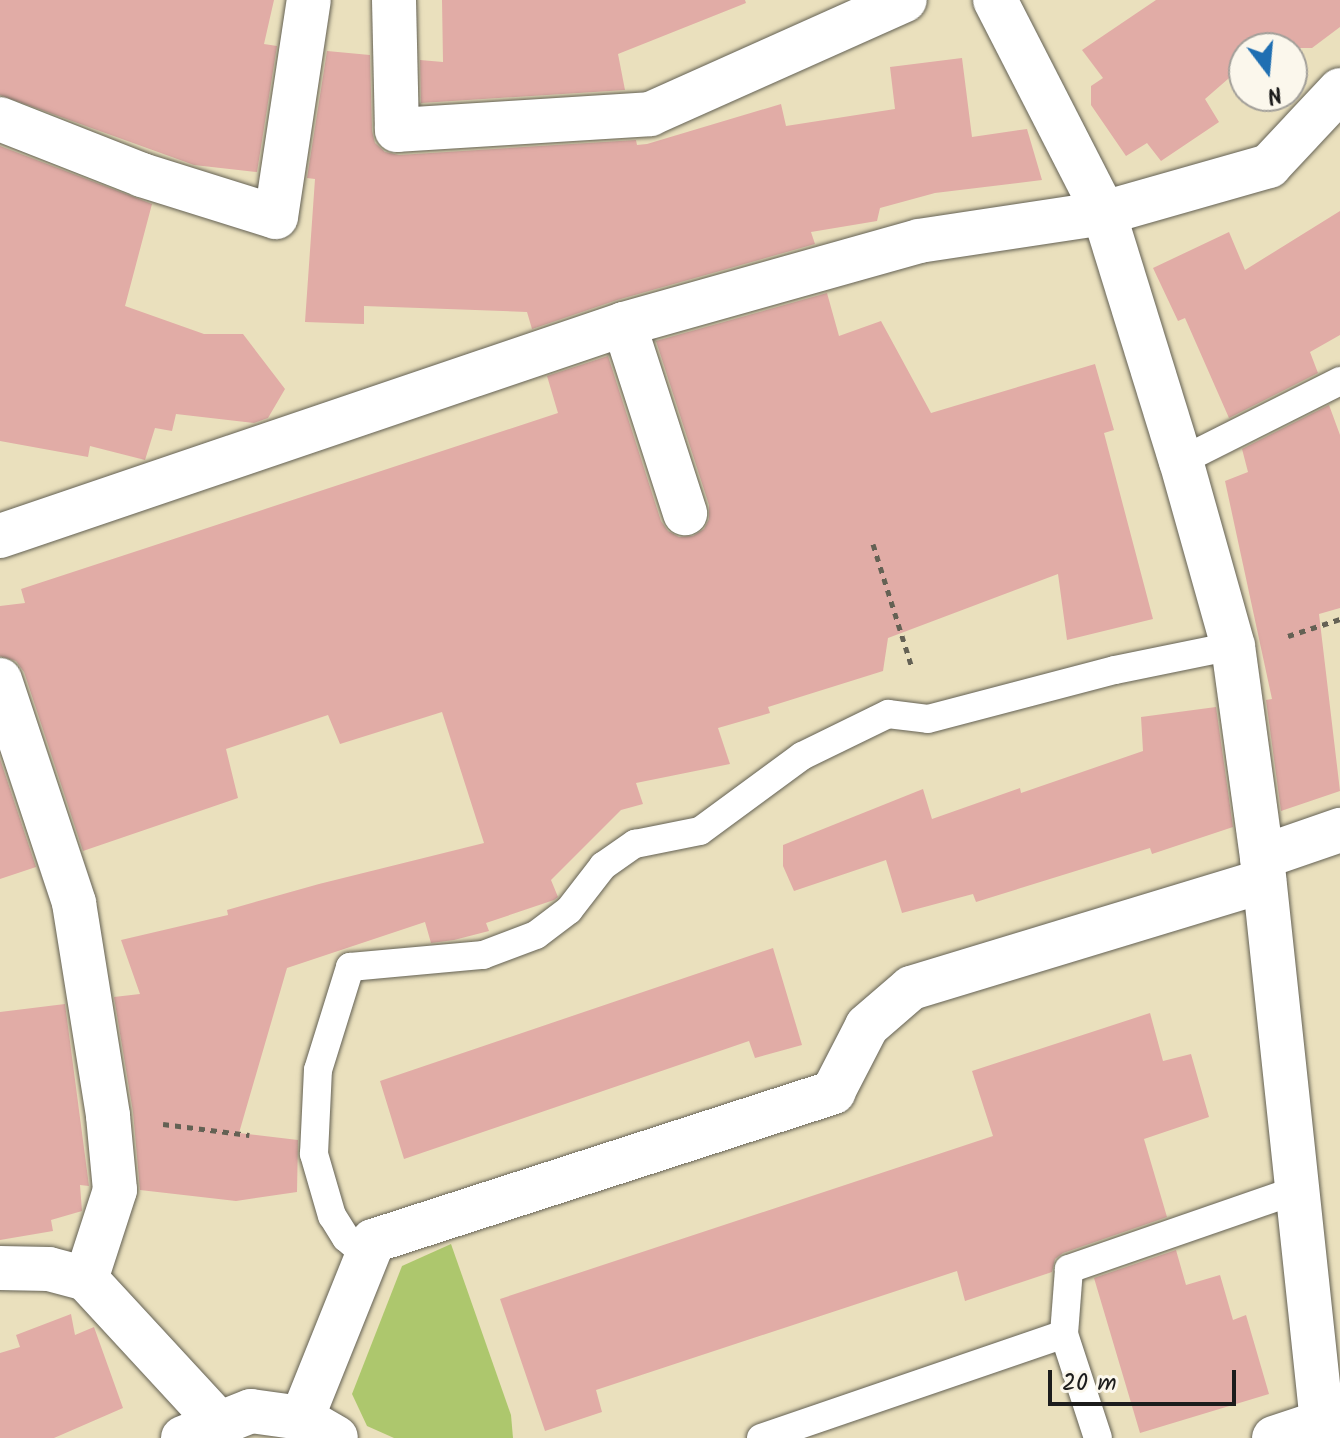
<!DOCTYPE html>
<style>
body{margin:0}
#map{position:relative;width:1340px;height:1438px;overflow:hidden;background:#eae0bd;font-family:Kalam,sans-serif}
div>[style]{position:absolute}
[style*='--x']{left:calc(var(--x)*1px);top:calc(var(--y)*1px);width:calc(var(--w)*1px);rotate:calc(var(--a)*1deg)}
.green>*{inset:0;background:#adc76d}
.building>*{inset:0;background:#e1aca6}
.path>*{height:5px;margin-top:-2.5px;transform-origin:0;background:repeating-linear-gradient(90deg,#646154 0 6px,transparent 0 12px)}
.roads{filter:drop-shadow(0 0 2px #646154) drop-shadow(0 0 2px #646154)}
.lane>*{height:28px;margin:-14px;padding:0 14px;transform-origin:14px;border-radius:14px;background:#fff}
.street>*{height:44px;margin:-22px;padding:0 22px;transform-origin:22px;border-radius:22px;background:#fff}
span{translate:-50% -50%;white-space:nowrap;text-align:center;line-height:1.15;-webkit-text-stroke:7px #fbf7ec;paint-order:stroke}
.north{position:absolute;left:1228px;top:32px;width:80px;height:80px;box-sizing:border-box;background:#fbf7ec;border:2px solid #a29f99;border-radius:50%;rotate:164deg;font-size:22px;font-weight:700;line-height:32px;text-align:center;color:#1c1c1c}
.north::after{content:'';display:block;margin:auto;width:28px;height:36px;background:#1f6fb2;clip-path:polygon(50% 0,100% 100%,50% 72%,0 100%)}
.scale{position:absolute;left:1048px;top:1370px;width:188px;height:36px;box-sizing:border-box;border:4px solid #1c1c1c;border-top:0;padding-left:10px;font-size:24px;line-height:28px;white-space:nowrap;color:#1c1c1c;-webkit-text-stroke:6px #fbf7ec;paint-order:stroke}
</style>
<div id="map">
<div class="green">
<i style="clip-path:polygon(451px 1244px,511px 1415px,513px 1438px,394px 1438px,367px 1426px,352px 1394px,402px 1266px)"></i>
</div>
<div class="building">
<i style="clip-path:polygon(0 0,274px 0,264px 44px,277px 46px,257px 172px,194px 165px,0 95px)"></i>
<i style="clip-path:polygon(442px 0,745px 0,746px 3px,618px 54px,625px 90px,421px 103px,420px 60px,443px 62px)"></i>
<i style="clip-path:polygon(1156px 0,1340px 0,1340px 27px,1312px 48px,1244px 48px,1244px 65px,1205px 99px,1219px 122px,1161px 161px,1147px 143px,1126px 156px,1091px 105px,1091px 86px,1103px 78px,1082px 50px)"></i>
<i style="clip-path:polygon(327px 51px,370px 55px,372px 131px,375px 143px,385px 152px,399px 155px,636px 140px,637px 145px,647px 144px,781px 104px,786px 126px,895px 109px,890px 67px,962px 58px,972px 137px,1027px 129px,1042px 180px,935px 193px,880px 208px,877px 221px,811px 232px,815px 244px,617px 300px,532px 329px,527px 312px,364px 306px,364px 324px,305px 322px,315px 179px,307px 178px)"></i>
<i style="clip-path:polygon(0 146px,152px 204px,125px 306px,204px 334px,243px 334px,285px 389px,268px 418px,254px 423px,176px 414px,172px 431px,155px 428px,145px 460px,90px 446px,88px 457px,0 441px)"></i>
<i style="clip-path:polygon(1340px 211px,1340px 335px,1310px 352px,1318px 373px,1229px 418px,1185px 318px,1178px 321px,1153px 268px,1229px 232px,1245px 270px)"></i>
<i style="clip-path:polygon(827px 293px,839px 336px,881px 321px,931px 413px,1095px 364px,1114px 430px,1104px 433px,1153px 619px,1067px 640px,1058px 574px,888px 638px,883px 671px,768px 707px,770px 713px,718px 728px,730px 764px,636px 783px,643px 804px,621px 810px,551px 880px,558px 897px,554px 900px,486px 923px,489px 931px,454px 940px,431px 943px,425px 922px,287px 968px,239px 1133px,298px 1140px,297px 1192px,236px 1201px,140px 1190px,133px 1112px,114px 997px,140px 994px,121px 940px,228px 915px,227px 910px,319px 884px,484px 843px,442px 712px,340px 744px,328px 715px,226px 749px,238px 798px,83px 851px,24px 672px,16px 661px,0 656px,0 606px,25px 603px,21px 589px,558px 413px,547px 376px,608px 356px,661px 521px,668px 531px,679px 537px,693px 536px,704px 529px,709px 519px,709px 505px,656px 341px)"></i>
<i style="clip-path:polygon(1329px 405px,1340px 435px,1340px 608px,1319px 614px,1340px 791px,1281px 811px,1266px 700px,1272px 699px,1225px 481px,1248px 472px,1242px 449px)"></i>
<i style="clip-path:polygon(1216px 707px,1233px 827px,1152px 854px,1150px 848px,976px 902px,973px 894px,902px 913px,886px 860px,794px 891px,783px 866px,783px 845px,923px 789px,932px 819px,1020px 788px,1021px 793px,1143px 751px,1141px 717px)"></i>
<i style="clip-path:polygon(0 759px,36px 867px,0 879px)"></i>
<i style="clip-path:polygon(773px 948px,802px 1045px,755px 1058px,749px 1041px,404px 1159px,380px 1081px)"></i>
<i style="clip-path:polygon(65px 1004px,89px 1186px,80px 1185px,82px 1211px,51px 1220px,53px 1231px,0 1240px,0 1012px)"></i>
<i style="clip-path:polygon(1150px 1013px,1163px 1061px,1191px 1054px,1209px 1117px,1144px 1139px,1167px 1217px,1063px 1253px,1055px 1259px,1052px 1272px,965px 1301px,957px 1271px,596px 1390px,602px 1412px,545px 1431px,500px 1299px,993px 1136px,972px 1071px)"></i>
<i style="clip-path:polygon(1176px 1250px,1186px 1285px,1220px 1275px,1233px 1320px,1246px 1315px,1269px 1394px,1140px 1433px,1094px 1278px)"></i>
<i style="clip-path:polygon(71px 1314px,75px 1335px,94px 1327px,123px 1408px,54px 1438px,0 1438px,0 1353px,20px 1347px,16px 1335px)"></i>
</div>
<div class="path">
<i style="--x:873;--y:544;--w:130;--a:72.5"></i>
<i style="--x:1288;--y:636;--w:55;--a:-18.1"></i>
<i style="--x:163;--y:1124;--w:87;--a:7.3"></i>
</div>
<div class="roads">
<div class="lane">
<i style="--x:1181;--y:461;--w:178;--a:-26.7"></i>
<i style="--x:368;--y:1257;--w:29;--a:-139"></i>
<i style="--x:346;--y:1238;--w:26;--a:-122"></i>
<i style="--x:332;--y:1216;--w:65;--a:-106.2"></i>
<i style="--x:314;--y:1154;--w:84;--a:-87.3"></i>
<i style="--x:318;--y:1070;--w:108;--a:-72.7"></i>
<i style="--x:350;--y:967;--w:134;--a:-5.2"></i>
<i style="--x:483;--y:955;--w:57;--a:-20.7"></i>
<i style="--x:536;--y:935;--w:41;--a:-37.1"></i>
<i style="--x:569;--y:910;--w:56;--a:-52.3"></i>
<i style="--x:603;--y:866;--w:39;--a:-35"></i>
<i style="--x:635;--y:844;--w:66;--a:-11.3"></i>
<i style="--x:700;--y:831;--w:127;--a:-36.3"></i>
<i style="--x:802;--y:756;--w:96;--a:-26"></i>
<i style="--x:888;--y:714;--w:40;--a:7.1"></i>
<i style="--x:928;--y:719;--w:193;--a:-14.7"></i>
<i style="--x:1115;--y:670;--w:120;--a:-11.5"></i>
<i style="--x:1064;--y:1334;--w:109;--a:71.9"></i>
<i style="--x:761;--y:1438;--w:320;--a:-18.9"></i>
<i style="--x:1064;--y:1334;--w:65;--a:-85.6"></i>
<i style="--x:1069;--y:1269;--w:241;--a:-19.1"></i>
</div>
<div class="street">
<i style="--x:394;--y:0;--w:130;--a:88.7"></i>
<i style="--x:397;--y:130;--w:254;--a:-3.6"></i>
<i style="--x:650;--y:114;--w:279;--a:-24.1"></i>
<i style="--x:995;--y:0;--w:239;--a:62.9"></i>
<i style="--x:1104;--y:213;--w:260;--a:72.8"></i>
<i style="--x:1181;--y:461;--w:192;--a:74.3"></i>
<i style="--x:1233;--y:646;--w:213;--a:82.2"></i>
<i style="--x:1262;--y:857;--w:568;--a:83.94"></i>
<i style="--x:0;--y:119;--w:153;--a:21.5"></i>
<i style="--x:142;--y:175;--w:140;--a:17.4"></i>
<i style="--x:276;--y:217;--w:219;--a:-81.4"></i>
<i style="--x:624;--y:324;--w:199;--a:72.1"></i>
<i style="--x:0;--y:536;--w:659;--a:-18.76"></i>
<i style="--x:624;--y:324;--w:306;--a:-15.7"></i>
<i style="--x:919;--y:241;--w:187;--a:-8.6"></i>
<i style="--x:1104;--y:213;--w:172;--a:-15.9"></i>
<i style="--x:1269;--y:166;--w:104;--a:-46.9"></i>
<i style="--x:0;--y:680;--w:235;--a:71.6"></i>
<i style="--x:74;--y:903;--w:216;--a:80.9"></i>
<i style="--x:108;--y:1116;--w:74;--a:84.6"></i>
<i style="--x:115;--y:1190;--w:94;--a:108"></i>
<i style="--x:1262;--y:857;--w:83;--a:-19.1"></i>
<i style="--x:0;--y:1268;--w:49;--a:1.2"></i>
<i style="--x:49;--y:1269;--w:38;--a:15"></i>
<i style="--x:86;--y:1279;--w:196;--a:47.3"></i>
<i style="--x:302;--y:1418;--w:191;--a:-68.1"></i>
<i style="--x:373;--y:1241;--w:484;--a:-17.9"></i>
<i style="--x:833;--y:1092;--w:74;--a:-62.7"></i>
<i style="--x:867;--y:1026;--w:58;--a:-40.8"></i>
<i style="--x:911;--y:988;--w:369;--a:-16.9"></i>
<i style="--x:183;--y:1438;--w:73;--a:-21.7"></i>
<i style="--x:251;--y:1411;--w:51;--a:7.8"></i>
<i style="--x:302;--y:1418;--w:39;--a:30"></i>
<i style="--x:1274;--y:1438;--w:70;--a:-18.4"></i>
</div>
</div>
<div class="north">N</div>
<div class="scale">20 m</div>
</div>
